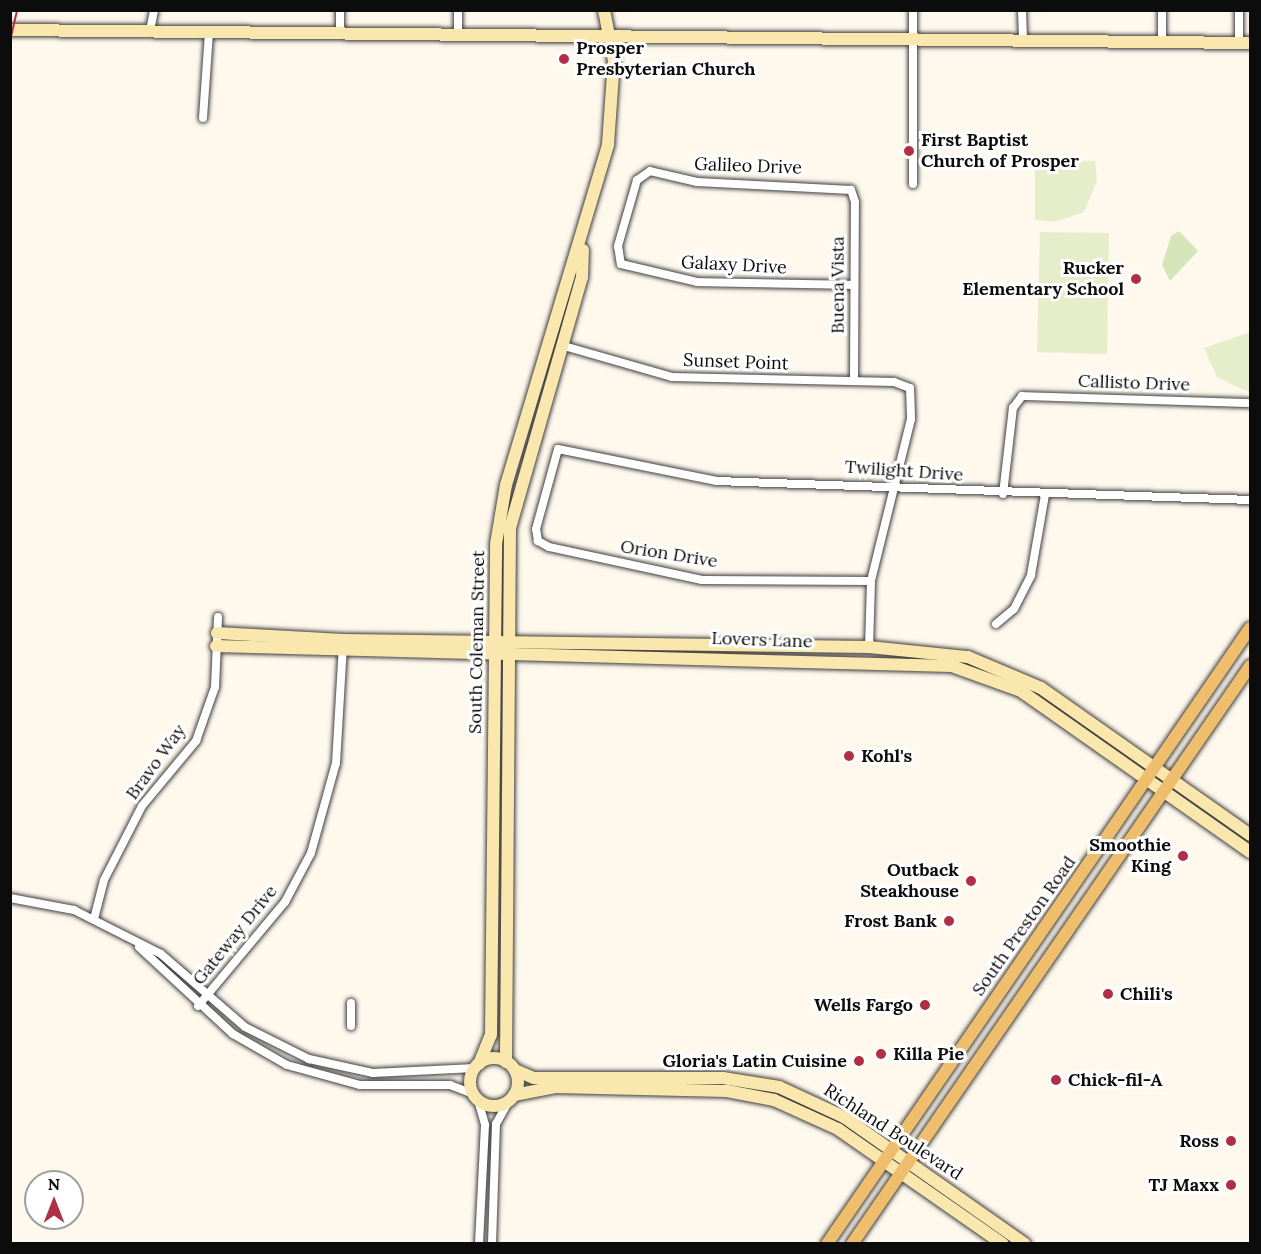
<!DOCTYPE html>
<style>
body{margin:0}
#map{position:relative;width:1261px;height:1254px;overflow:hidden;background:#fef8ed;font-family:Lora,serif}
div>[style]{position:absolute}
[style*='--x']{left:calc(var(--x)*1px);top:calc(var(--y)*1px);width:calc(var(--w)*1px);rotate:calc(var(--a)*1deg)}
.green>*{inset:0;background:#d6e5b9}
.pitch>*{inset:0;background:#e6edca}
.roads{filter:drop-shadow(0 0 2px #3f3f3f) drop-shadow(0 0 2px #3f3f3f)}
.street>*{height:8px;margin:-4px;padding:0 4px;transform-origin:4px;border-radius:4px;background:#fff}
.secondary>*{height:12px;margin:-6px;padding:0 6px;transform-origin:6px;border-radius:6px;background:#f9e7ad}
.secondary>.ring{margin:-6px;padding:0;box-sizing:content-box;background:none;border:12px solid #f9e7ad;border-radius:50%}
.primary>*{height:12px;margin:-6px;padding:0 6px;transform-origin:6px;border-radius:6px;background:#eebe6d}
.rail>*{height:2px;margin:-1px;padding:0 1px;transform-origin:1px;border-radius:1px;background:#b12f46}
.dots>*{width:16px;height:16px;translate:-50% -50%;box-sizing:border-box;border:3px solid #fff;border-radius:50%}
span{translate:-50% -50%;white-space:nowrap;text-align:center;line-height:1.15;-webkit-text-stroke:6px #fff;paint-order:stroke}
.poi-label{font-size:18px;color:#0c0c0c;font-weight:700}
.left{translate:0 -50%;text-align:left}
.right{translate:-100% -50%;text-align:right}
.street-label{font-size:18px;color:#0c0c0c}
.frame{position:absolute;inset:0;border:12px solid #0c0c0c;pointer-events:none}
.north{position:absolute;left:24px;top:1170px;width:60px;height:60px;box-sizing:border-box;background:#fff;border:2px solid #9e9e9e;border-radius:50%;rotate:0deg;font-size:16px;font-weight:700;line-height:24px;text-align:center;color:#0c0c0c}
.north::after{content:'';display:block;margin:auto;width:21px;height:27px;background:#b12f46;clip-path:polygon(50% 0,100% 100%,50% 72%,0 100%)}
</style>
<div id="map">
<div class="green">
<i style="clip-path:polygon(1179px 231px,1198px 251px,1170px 281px,1162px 265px,1171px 236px)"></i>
</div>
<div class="pitch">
<i style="clip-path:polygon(1039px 160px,1095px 161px,1097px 181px,1084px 212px,1055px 222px,1035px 220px,1035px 165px)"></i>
<i style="clip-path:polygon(1040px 232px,1109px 233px,1107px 354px,1037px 352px)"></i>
<i style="clip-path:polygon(1250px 332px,1250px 390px,1246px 391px,1217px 377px,1204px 348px)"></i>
</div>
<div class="roads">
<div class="street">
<i style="--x:913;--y:10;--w:174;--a:90"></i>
<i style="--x:1022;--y:10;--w:29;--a:88"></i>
<i style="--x:150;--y:31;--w:21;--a:-79"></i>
<i style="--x:340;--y:35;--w:25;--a:-90"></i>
<i style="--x:458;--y:36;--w:26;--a:-90"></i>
<i style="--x:1162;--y:42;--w:32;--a:-90"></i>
<i style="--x:1239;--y:42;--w:32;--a:-90"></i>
<i style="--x:203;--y:118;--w:86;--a:-86"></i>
<i style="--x:564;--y:346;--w:112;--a:16"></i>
<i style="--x:672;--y:377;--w:222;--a:1.3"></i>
<i style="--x:894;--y:382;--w:17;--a:21"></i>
<i style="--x:910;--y:388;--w:31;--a:88"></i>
<i style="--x:911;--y:419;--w:167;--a:103.9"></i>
<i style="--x:871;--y:581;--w:66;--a:91.7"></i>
<i style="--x:854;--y:381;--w:179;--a:-89.7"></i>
<i style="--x:855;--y:202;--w:13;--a:-108"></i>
<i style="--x:851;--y:190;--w:154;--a:-177"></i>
<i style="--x:697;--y:182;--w:48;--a:-166.8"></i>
<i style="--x:650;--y:171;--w:16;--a:145"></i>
<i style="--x:637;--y:180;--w:69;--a:106.1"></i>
<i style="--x:618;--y:246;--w:18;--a:81"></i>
<i style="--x:621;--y:264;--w:78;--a:13.3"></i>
<i style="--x:697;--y:282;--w:157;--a:1.1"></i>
<i style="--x:1003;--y:494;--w:87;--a:-83.4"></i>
<i style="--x:1013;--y:408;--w:15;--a:-53"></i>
<i style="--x:1022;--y:396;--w:228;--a:1.8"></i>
<i style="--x:871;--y:581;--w:169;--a:-179.7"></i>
<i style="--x:702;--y:580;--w:157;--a:-167.8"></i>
<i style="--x:549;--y:547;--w:13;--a:-151"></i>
<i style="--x:538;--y:541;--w:12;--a:-99"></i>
<i style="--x:536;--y:529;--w:83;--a:-74.6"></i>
<i style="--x:558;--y:449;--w:162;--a:11.4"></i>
<i style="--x:717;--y:481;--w:533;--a:2.04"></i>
<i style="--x:996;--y:624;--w:23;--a:-40"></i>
<i style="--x:1014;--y:609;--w:38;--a:-63"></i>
<i style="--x:1031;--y:575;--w:81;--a:-80.1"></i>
<i style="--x:10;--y:898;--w:65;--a:10.6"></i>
<i style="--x:74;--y:910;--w:97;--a:26.8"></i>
<i style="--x:161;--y:954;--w:111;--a:41"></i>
<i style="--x:245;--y:1027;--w:72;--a:26.6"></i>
<i style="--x:309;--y:1059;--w:66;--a:12.3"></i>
<i style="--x:373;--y:1073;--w:102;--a:-2.8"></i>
<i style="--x:94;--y:919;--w:40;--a:-75.6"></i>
<i style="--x:104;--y:880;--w:83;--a:-62.8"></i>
<i style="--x:142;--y:806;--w:85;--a:-50.3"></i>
<i style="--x:196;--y:741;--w:57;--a:-70.6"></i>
<i style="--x:215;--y:687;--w:70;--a:-87.5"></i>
<i style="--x:139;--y:947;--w:128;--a:42.8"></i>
<i style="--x:233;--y:1034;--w:62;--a:29.9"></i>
<i style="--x:287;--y:1065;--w:76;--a:15.3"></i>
<i style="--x:360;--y:1085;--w:90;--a:0"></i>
<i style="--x:450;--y:1085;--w:25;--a:21"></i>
<i style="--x:351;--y:1003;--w:23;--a:90"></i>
<i style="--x:198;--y:1006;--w:136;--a:-50.1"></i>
<i style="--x:285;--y:902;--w:55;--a:-62"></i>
<i style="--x:311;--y:853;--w:93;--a:-74.5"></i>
<i style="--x:336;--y:763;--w:117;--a:-86.6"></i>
<i style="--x:478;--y:1100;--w:26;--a:74"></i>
<i style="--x:485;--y:1125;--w:119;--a:92.9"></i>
<i style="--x:492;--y:1244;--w:120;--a:-88.1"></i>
<i style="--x:496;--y:1124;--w:26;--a:-61"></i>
</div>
<div class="secondary">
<i style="--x:10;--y:30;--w:1240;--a:0.6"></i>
<i style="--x:217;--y:633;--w:126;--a:3.2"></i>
<i style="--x:343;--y:640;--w:526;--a:0.76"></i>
<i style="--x:869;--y:647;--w:100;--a:5.8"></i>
<i style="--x:968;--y:657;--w:79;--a:23"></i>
<i style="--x:1041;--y:688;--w:256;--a:35.1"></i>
<i style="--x:216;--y:646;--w:736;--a:1.56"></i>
<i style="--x:952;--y:666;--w:73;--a:19.9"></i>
<i style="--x:1021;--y:691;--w:280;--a:35.1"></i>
<i class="ring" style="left:470px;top:1058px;width:36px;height:36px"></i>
<i style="--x:506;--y:1062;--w:534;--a:-89.57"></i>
<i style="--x:510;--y:528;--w:261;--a:-74"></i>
<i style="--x:582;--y:277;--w:27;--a:-88"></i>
<i style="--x:479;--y:1064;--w:31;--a:-68"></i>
<i style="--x:491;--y:1035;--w:491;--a:-89.4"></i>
<i style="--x:496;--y:544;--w:60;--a:-80.4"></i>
<i style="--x:506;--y:485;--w:356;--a:-73.3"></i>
<i style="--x:608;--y:144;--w:83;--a:-85.9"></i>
<i style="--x:614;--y:61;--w:52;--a:-101.1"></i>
<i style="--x:515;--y:1070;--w:21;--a:23"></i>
<i style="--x:534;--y:1078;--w:189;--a:0"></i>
<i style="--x:723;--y:1078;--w:57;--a:9.1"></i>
<i style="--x:779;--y:1087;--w:72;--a:24.8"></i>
<i style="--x:844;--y:1117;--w:221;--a:35.1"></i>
<i style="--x:514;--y:1095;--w:42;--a:-11"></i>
<i style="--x:555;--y:1087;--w:172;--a:1.3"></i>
<i style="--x:727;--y:1091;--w:48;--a:10.8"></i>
<i style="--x:774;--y:1100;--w:70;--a:24.4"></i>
<i style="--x:838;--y:1129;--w:201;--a:34.9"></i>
</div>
<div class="primary">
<i style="--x:827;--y:1244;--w:747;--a:-55.52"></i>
<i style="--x:852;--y:1244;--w:702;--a:-55.45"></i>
</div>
</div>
<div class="rail">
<i style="--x:10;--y:41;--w:32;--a:-77"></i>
</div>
<div class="dots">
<i style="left:564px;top:59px;background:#b12f46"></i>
<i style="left:909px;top:151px;background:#b12f46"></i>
<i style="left:1136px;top:279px;background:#b12f46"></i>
<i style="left:849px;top:756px;background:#b12f46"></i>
<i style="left:1183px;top:856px;background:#b12f46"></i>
<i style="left:971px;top:881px;background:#b12f46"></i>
<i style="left:949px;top:921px;background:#b12f46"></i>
<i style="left:1108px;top:994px;background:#b12f46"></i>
<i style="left:925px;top:1005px;background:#b12f46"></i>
<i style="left:881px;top:1054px;background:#b12f46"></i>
<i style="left:859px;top:1061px;background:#b12f46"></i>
<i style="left:1056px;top:1080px;background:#b12f46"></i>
<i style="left:1231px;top:1141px;background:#b12f46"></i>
<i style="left:1231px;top:1185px;background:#b12f46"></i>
</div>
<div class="poi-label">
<span class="left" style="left:576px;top:59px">Prosper<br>Presbyterian Church</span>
<span class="left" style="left:921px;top:151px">First Baptist<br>Church of Prosper</span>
<span class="right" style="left:1124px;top:279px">Rucker<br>Elementary School</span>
<span class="left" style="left:861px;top:756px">Kohl's</span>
<span class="right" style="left:1171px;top:856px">Smoothie<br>King</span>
<span class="right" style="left:959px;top:881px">Outback<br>Steakhouse</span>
<span class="right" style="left:937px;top:921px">Frost Bank</span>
<span class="left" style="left:1120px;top:994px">Chili's</span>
<span class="right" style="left:913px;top:1005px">Wells Fargo</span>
<span class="left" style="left:893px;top:1054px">Killa Pie</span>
<span class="right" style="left:847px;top:1061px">Gloria's Latin Cuisine</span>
<span class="left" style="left:1068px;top:1080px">Chick-fil-A</span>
<span class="right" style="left:1219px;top:1141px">Ross</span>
<span class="right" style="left:1219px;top:1185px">TJ Maxx</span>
</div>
<div class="street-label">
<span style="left:748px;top:166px;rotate:2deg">Galileo Drive</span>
<span style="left:734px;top:265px;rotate:3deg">Galaxy Drive</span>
<span style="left:838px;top:285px;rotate:-90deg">Buena Vista</span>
<span style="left:736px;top:362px;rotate:2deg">Sunset Point</span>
<span style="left:1134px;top:383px;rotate:2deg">Callisto Drive</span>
<span style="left:904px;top:471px;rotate:4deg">Twilight Drive</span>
<span style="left:669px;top:554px;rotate:9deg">Orion Drive</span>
<span style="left:762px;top:640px;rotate:2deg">Lovers Lane</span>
<span style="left:477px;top:642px;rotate:-89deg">South Coleman Street</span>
<span style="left:156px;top:762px;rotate:-54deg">Bravo Way</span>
<span style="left:1024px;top:926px;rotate:-55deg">South Preston Road</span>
<span style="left:235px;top:935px;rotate:-51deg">Gateway Drive</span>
<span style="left:893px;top:1132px;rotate:33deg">Richland Boulevard</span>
</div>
<div class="frame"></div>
<div class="north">N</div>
</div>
